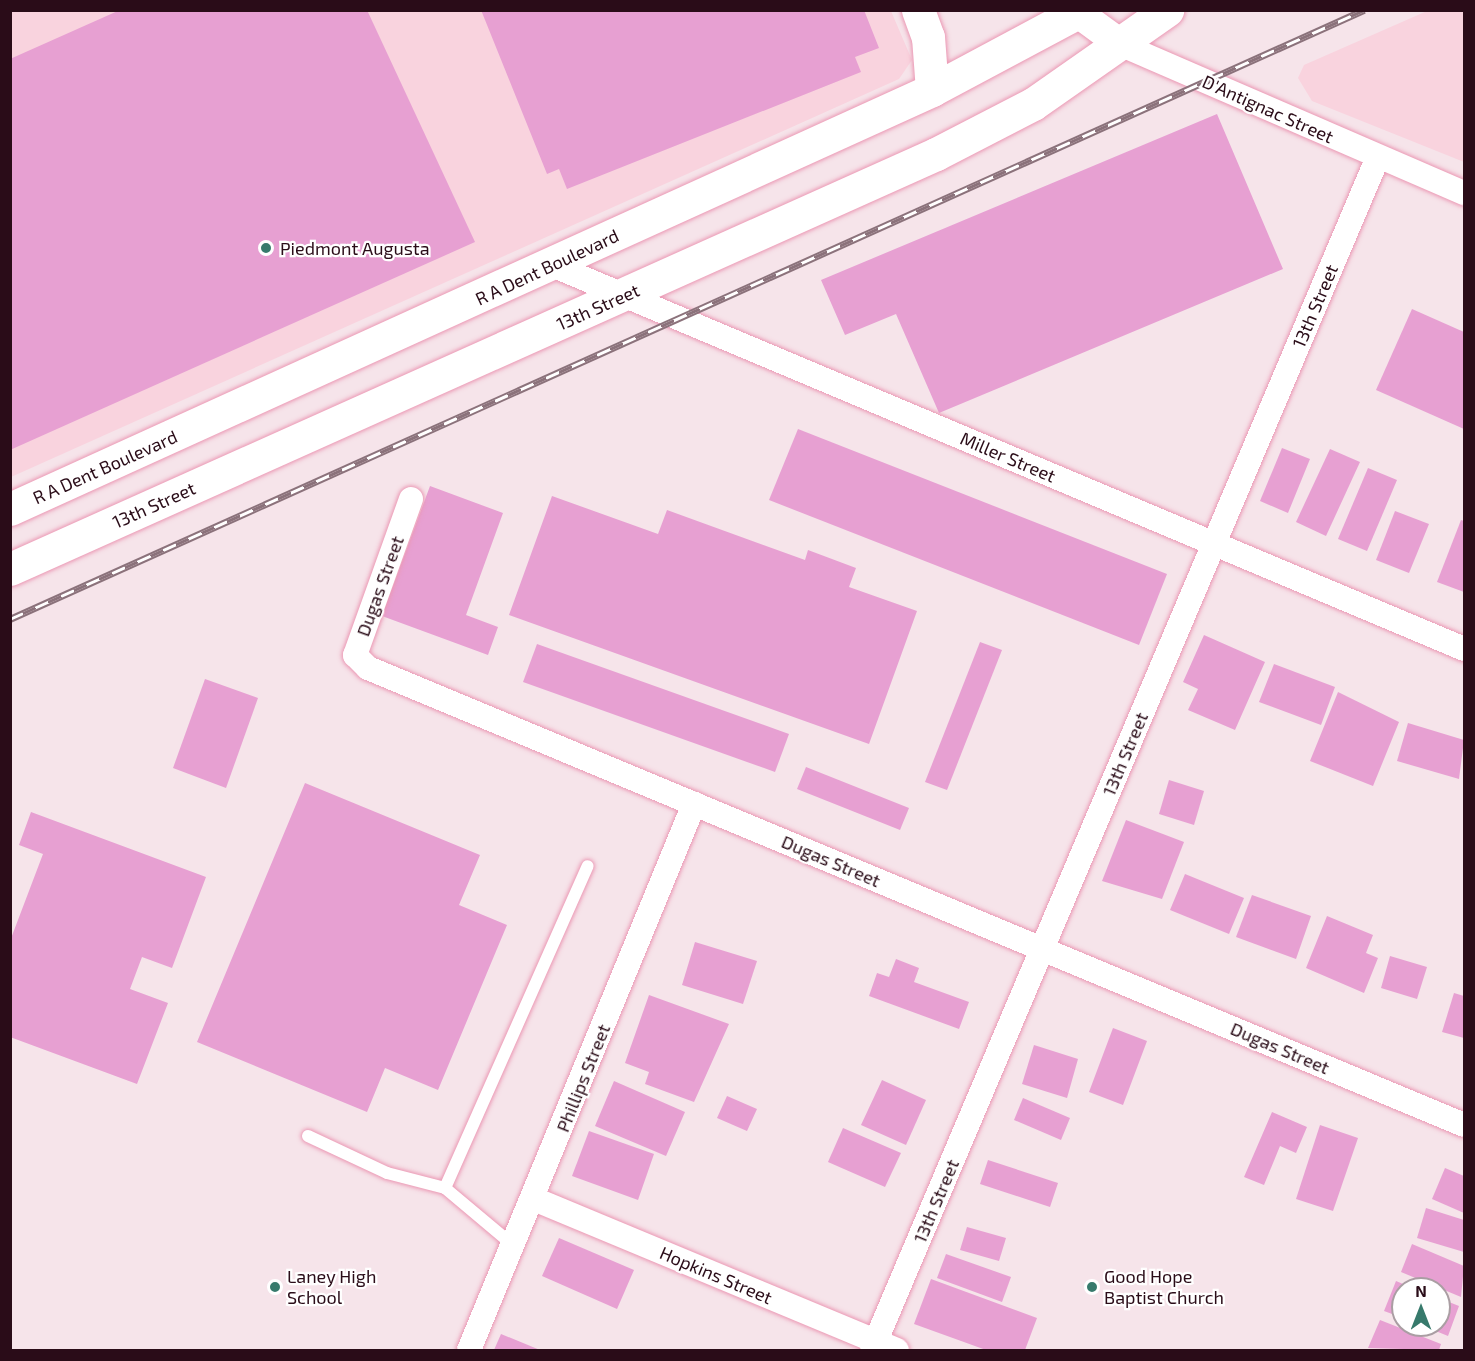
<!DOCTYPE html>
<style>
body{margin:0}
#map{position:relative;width:1475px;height:1361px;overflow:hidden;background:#f6e4ea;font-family:"Exo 2",sans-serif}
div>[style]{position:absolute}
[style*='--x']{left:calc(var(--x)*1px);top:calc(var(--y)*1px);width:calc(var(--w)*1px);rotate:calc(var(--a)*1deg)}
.built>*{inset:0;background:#f9d3de}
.building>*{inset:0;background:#e7a0d2}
.roads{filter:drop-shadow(0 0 2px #eb98b4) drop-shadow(0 0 2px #eb98b4)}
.service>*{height:12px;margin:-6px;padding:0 6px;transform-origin:6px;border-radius:6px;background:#fff}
.minor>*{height:24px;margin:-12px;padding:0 12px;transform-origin:12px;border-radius:12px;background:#fff}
.tertiary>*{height:30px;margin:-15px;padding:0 15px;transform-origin:15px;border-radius:15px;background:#fff}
.secondary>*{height:33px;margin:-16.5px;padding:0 16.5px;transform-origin:16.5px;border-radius:16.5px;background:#fff}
.rail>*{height:7px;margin-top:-3.5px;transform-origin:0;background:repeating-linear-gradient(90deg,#fff 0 14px,#8b727b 0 28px);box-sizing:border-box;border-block:2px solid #8b727b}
.dots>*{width:16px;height:16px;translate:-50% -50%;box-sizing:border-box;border:3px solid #fff;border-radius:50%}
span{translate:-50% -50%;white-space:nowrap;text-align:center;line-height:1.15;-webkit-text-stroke:4.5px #fff;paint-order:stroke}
.street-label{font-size:18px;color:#2a0c18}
.poi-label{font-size:18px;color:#2a0c18}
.left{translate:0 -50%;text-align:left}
.frame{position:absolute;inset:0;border:12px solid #2a0c18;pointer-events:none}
.north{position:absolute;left:1391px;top:1277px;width:60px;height:60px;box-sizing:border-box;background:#fff;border:2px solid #aa9ea3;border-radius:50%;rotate:0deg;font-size:16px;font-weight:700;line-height:24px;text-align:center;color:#2a0c18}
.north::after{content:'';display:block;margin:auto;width:21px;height:27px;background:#377a6c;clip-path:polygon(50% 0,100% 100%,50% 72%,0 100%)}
</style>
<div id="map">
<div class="built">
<i style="clip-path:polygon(10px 11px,891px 11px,912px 60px,899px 79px,11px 477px)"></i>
<i style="clip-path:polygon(1427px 11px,1464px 11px,1464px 162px,1312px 101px,1298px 78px,1304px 65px)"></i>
</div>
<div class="building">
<i style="clip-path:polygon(120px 10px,367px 10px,475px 242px,10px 450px,10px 59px)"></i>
<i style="clip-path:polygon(481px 10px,864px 10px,879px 48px,855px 57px,861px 72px,567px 189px,559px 169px,547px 174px)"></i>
<i style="clip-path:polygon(1217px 114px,1283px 269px,939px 413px,896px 314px,845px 335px,821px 280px)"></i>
<i style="clip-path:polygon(1412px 309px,1464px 332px,1464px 429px,1376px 390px)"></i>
<i style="clip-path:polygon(798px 429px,1167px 574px,1139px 645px,769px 500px)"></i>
<i style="clip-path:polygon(1282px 448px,1310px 459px,1288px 513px,1260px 501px)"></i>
<i style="clip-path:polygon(1330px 449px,1360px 462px,1326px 536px,1296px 522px)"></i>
<i style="clip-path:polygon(1368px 468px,1397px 480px,1367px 551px,1338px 539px)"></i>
<i style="clip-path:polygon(430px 486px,503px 513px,466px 615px,498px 627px,488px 655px,382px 616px)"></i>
<i style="clip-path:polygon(552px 496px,658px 534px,667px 510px,805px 560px,808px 550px,856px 568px,849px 587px,917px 611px,869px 744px,509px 615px)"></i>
<i style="clip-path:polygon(1395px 511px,1429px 524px,1409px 573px,1376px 560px)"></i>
<i style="clip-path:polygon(1461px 520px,1464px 521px,1464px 592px,1437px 582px)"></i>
<i style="clip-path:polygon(1204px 635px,1265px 662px,1235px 730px,1188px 710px,1198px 689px,1183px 682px)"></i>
<i style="clip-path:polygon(980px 642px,1002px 650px,947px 790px,925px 782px)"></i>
<i style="clip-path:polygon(537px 644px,789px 734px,775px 772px,523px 682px)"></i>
<i style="clip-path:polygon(1274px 664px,1335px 687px,1321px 725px,1259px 702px)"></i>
<i style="clip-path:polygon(205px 679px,258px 698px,226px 788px,173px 768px)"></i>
<i style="clip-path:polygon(1338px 692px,1399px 722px,1373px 786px,1310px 761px)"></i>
<i style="clip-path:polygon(1408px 723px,1464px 740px,1459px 779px,1397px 761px)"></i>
<i style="clip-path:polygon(806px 767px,909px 808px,900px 830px,797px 789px)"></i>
<i style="clip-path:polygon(1169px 780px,1204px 791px,1194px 825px,1159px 814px)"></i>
<i style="clip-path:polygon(305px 783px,480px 855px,459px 905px,507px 925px,438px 1090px,385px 1068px,367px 1112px,197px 1042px)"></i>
<i style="clip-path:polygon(31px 812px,206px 877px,172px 968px,142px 957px,130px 989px,168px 1003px,137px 1084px,10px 1037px,10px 941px,43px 854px,19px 845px)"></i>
<i style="clip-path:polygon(1126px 820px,1184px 842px,1162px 899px,1102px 881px)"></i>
<i style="clip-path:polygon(1185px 874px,1244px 898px,1229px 934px,1170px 910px)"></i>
<i style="clip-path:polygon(1252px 895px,1311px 916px,1296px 959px,1236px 937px)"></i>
<i style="clip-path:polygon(1327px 916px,1373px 935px,1366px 953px,1378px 958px,1364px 993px,1306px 968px)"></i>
<i style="clip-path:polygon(695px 942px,757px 961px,743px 1004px,682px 985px)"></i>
<i style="clip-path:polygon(1390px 956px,1427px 967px,1417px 999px,1381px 988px)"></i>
<i style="clip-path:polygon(896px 959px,919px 968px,914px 982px,969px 1002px,959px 1029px,869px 996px,877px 973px,889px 977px)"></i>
<i style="clip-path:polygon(1454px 993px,1464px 996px,1464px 1038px,1442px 1032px)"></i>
<i style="clip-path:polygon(649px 995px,729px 1024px,694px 1102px,645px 1084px,649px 1072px,625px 1063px)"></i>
<i style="clip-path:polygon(1113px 1028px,1147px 1041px,1123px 1105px,1089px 1092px)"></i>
<i style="clip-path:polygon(1034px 1045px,1078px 1059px,1067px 1098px,1022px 1084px)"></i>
<i style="clip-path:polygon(882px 1080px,926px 1100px,906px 1145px,861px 1125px)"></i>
<i style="clip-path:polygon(614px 1081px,685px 1112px,666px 1156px,595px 1126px)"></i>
<i style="clip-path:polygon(727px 1096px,757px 1109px,747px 1131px,717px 1118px)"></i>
<i style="clip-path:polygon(1023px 1098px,1070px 1118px,1061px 1140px,1014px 1120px)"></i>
<i style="clip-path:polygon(1272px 1112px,1307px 1127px,1296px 1153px,1280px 1146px,1264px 1185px,1244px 1177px)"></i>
<i style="clip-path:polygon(1320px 1125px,1358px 1138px,1333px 1211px,1296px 1199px)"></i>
<i style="clip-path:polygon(843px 1128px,901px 1153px,885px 1187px,828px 1162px)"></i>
<i style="clip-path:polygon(589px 1131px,654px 1154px,638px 1200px,572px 1176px)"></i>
<i style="clip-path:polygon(988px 1160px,1058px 1183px,1050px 1207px,980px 1184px)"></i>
<i style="clip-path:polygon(1445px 1168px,1464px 1176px,1464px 1213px,1432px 1199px)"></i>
<i style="clip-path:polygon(1426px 1208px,1464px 1220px,1464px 1252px,1417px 1238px)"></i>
<i style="clip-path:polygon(967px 1227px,1006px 1238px,999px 1261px,960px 1250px)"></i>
<i style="clip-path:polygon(559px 1238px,634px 1270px,617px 1309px,542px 1276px)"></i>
<i style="clip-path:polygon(1412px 1244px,1464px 1266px,1461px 1297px,1401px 1272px)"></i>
<i style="clip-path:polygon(946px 1254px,1011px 1277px,1002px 1302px,937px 1278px)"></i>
<i style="clip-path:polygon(931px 1279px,1037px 1318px,1025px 1350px,986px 1350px,914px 1324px)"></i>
<i style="clip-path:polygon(1396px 1281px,1415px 1289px,1403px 1289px,1403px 1318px,1384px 1311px)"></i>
<i style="clip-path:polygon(1439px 1298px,1459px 1306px,1448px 1336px,1421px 1325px,1439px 1325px)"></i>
<i style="clip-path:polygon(1380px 1320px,1441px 1344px,1439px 1350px,1368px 1348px)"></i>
<i style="clip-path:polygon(501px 1334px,540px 1350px,494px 1350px)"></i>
</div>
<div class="roads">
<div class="service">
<i style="--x:308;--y:1136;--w:87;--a:25.1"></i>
<i style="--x:387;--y:1173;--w:60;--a:14.5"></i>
<i style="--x:445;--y:1188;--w:90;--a:40"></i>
<i style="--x:445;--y:1188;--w:352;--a:-66.1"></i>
</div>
<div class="minor">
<i style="--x:1122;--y:45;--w:373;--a:23.4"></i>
<i style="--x:552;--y:265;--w:990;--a:22.83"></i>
<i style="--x:411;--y:499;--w:166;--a:109.7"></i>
<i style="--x:355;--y:655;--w:18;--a:45"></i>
<i style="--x:368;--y:668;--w:1187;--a:22.63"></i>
<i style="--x:534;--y:1199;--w:393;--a:22.6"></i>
<i style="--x:469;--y:1350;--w:591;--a:-67.6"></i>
<i style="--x:872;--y:1350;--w:1296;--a:-67.02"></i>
</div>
<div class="tertiary">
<i style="--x:1074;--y:10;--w:59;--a:36.1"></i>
</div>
<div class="secondary">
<i style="--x:918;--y:10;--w:29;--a:70"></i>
<i style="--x:928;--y:37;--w:53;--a:85.7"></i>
<i style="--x:10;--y:509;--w:1013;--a:-24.44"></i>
<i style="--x:932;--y:90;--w:170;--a:-28.1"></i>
<i style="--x:10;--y:569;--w:1015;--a:-24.14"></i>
<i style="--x:936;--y:154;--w:109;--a:-27.3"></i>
<i style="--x:1033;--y:104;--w:164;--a:-35"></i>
</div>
</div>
<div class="rail">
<i style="--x:10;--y:619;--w:1485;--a:-24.22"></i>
</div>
<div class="dots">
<i style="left:266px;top:248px;background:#377a6c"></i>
<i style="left:275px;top:1287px;background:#377a6c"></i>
<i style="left:1092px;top:1287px;background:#377a6c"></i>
</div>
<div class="street-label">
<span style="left:1268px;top:109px;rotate:24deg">D'Antignac Street</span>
<span style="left:547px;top:267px;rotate:-25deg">R A Dent Boulevard</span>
<span style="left:1315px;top:306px;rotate:-67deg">13th Street</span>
<span style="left:598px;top:307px;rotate:-24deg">13th Street</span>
<span style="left:1008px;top:457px;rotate:23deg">Miller Street</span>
<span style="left:105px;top:467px;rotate:-24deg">R A Dent Boulevard</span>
<span style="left:154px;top:505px;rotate:-24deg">13th Street</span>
<span style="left:380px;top:586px;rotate:-70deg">Dugas Street</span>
<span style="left:1125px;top:754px;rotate:-67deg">13th Street</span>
<span style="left:831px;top:861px;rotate:23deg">Dugas Street</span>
<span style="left:1280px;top:1048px;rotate:23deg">Dugas Street</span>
<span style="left:583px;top:1078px;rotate:-68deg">Phillips Street</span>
<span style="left:936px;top:1201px;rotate:-67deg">13th Street</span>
<span style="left:716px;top:1275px;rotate:23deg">Hopkins Street</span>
</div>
<div class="poi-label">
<span class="left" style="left:280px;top:248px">Piedmont Augusta</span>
<span class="left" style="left:287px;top:1287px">Laney High<br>School</span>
<span class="left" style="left:1104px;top:1287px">Good Hope<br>Baptist Church</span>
</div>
<div class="frame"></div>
<div class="north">N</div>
</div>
